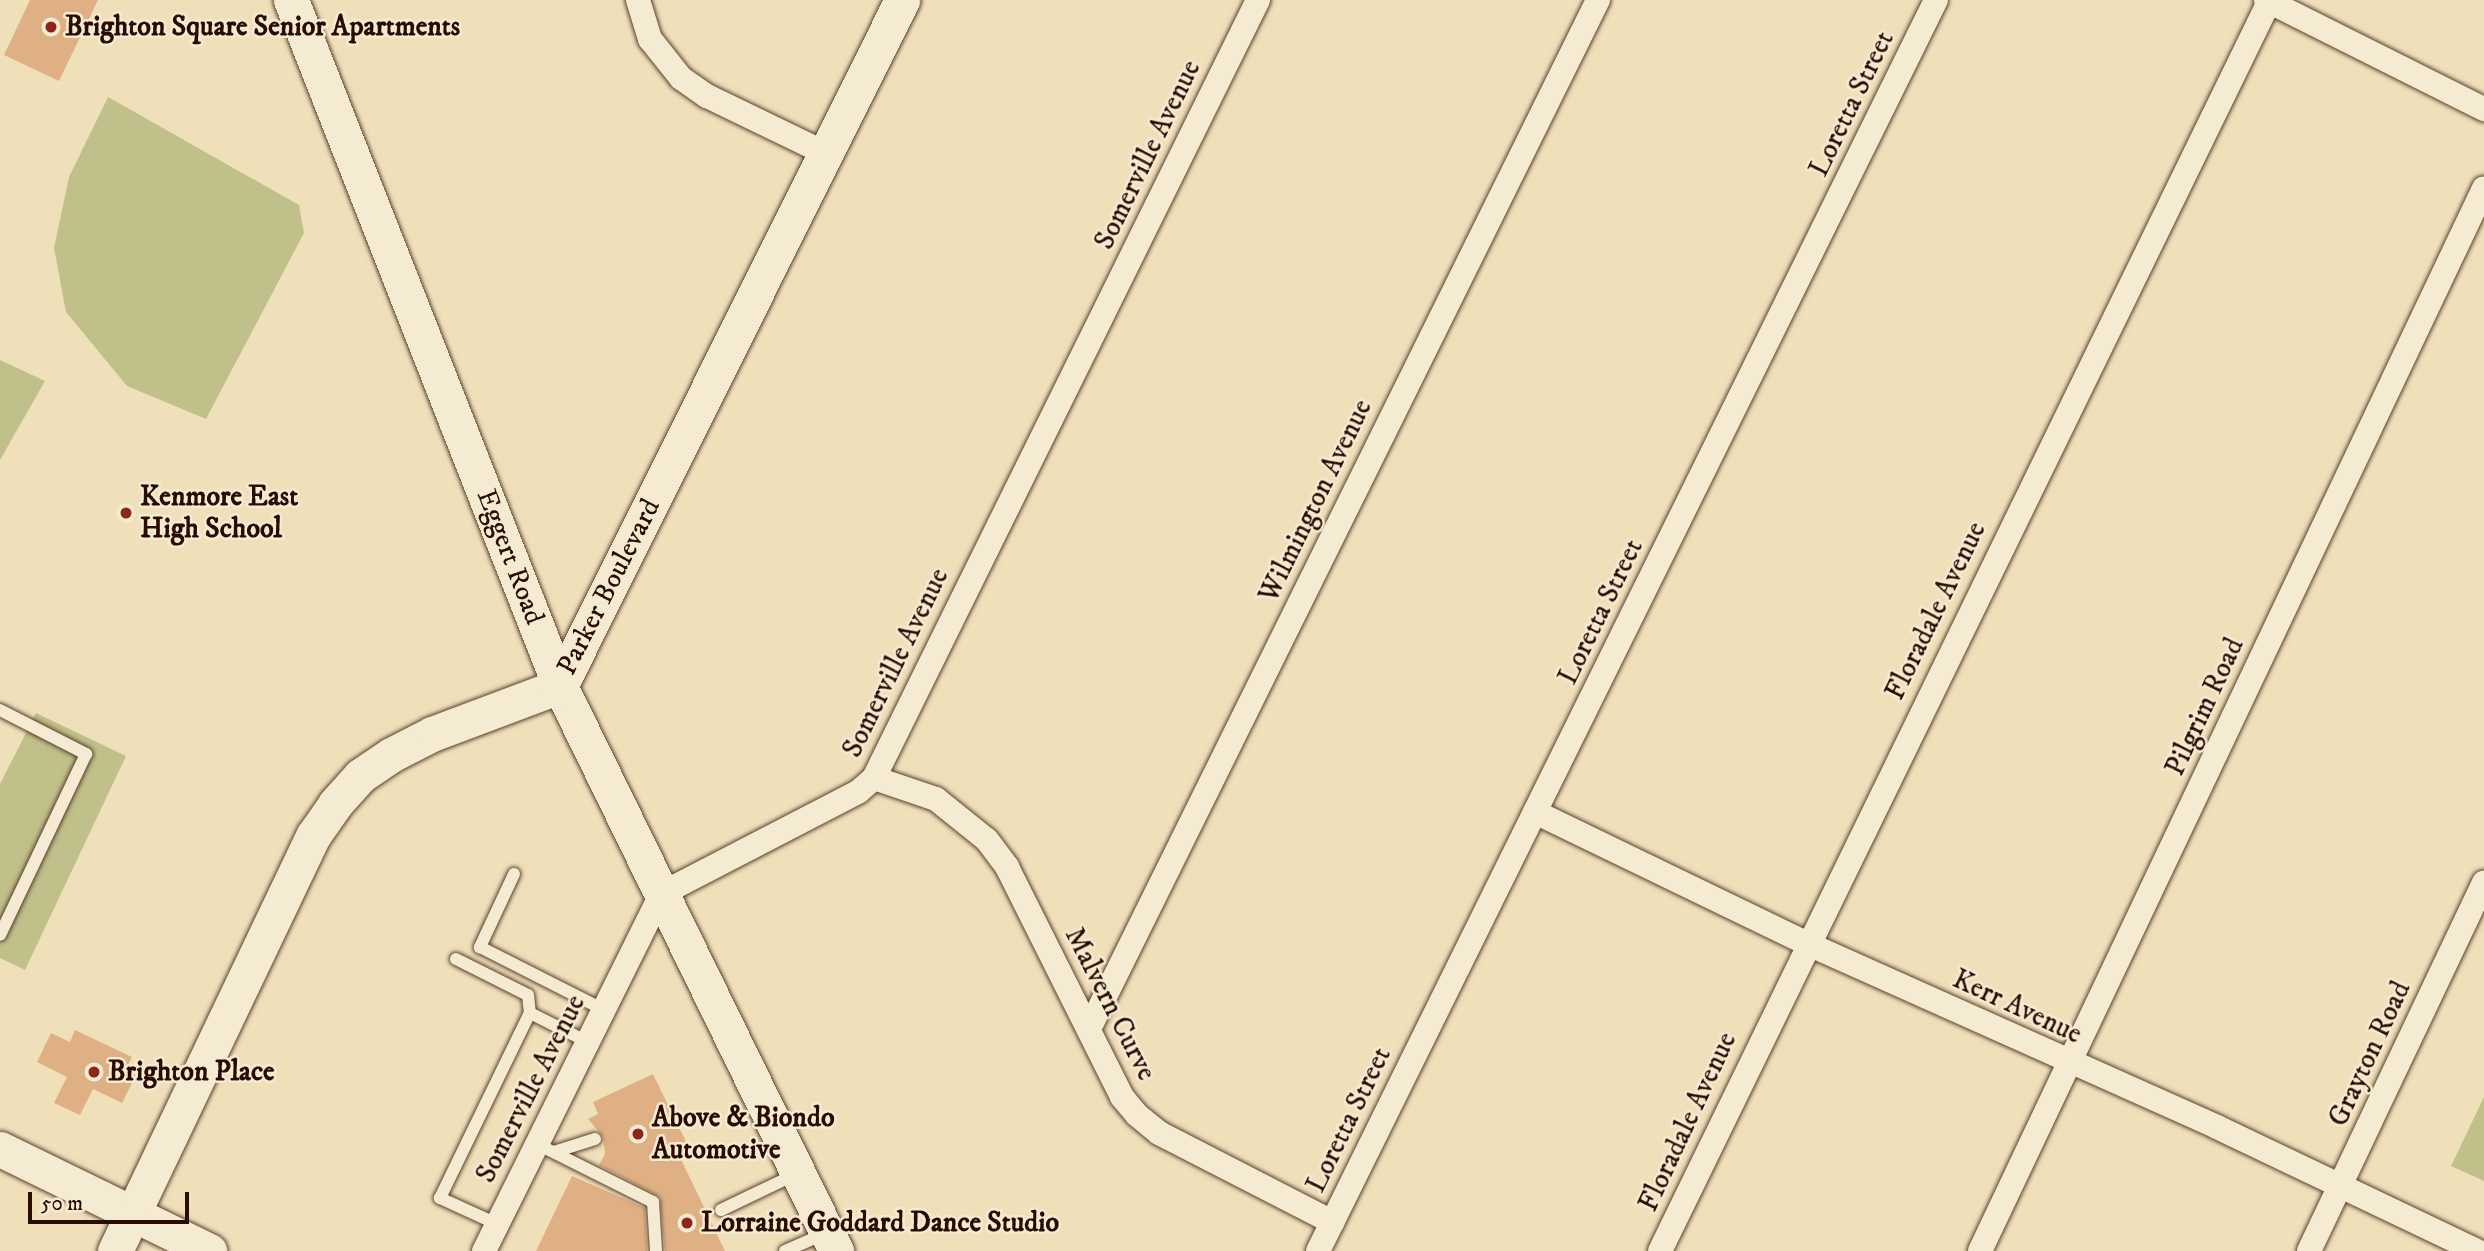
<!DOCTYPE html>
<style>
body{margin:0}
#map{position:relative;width:2484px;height:1251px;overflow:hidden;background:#f0e0ba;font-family:"IM FELL DW Pica",serif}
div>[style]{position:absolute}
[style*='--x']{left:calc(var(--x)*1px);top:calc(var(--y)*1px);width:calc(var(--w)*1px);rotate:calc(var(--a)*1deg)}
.green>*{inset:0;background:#c0c08b}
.building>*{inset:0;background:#e0b085}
.roads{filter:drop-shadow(0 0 2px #5c402e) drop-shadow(0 0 2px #5c402e)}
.lane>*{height:12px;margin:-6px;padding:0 6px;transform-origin:6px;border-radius:6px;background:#f5ebd2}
.street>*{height:24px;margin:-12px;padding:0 12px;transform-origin:12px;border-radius:12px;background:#f5ebd2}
.secondary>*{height:35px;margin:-17.5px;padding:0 17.5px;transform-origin:17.5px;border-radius:17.5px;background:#f5ebd2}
.dots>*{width:19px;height:19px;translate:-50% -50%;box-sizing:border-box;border:4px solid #f5ebd2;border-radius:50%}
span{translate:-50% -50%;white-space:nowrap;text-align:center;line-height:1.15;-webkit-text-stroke:5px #f5ebd2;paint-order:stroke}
.poi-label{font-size:28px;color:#2a0b00;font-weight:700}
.left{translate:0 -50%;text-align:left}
.street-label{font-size:28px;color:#2a0b00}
.scale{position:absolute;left:28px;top:1192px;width:161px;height:32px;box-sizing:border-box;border:4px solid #2a0b00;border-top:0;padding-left:9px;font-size:21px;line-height:24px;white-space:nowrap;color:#2a0b00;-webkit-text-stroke:5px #f5ebd2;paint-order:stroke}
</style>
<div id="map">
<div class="green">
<i style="clip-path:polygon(108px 97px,299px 205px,304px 233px,206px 419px,127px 386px,66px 312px,54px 248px,69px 177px)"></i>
<i style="clip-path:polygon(0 360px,45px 381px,0 460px)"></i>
<i style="clip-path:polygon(36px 713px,126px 756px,25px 970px,0 958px,0 784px)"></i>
<i style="clip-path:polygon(2484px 1097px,2484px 1181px,2451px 1166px)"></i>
</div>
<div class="building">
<i style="clip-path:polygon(30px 0,98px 0,59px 81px,4px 55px)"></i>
<i style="clip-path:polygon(75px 1030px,132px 1057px,126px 1069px,136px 1075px,122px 1103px,93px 1089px,80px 1115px,54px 1103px,67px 1077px,37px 1062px,51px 1033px,70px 1042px)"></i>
<i style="clip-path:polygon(653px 1074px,689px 1148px,678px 1153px,725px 1251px,665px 1251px,660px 1197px,599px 1165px,605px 1154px,603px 1137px,588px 1119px,598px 1114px,593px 1102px)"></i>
<i style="clip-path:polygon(572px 1176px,645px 1208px,647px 1251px,536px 1251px)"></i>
</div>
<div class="roads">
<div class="lane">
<i style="--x:0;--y:710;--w:97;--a:27.1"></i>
<i style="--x:86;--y:754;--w:200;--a:115.4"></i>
<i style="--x:514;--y:874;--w:81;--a:115"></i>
<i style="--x:480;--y:947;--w:139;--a:26.9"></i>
<i style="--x:456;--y:959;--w:80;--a:26.6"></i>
<i style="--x:528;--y:995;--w:18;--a:84"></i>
<i style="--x:537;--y:1144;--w:130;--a:26.6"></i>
<i style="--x:653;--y:1202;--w:49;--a:86.5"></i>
<i style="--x:554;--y:1152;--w:43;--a:-17.6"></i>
<i style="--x:721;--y:1210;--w:83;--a:-25.6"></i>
<i style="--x:497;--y:1224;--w:63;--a:-155.5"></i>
<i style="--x:440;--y:1198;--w:206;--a:-64.1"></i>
<i style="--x:530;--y:1013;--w:65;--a:26.6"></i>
<i style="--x:785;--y:1251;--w:45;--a:-23.7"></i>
</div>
<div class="street">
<i style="--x:638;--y:0;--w:41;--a:72.9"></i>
<i style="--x:650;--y:39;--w:50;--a:51.5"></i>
<i style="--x:681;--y:78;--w:32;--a:35"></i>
<i style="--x:707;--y:96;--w:131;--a:25.8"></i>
<i style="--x:2266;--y:0;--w:244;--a:26.6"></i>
<i style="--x:874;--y:778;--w:65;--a:18.7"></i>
<i style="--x:936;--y:799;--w:65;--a:38.8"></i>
<i style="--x:987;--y:840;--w:34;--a:53"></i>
<i style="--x:1007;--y:867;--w:257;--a:63.4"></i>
<i style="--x:1122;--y:1097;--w:23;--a:50"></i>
<i style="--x:1137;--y:1115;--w:28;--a:39"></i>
<i style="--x:1159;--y:1133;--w:195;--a:27.2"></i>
<i style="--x:1535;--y:812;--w:301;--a:25.8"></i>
<i style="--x:1806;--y:943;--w:450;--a:24.1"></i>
<i style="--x:2217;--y:1127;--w:288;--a:25.5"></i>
<i style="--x:1089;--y:1029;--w:1148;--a:-63.68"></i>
<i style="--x:484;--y:1251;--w:398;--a:-63.6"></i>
<i style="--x:661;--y:894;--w:222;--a:-27.4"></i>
<i style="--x:858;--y:792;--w:21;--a:-41"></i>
<i style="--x:874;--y:778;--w:868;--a:-63.73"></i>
<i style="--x:1318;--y:1251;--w:1395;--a:-63.71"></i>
<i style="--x:1660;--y:1251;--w:1392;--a:-64.01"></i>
<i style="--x:1980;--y:1251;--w:1176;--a:-64.63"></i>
<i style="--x:2309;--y:1251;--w:408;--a:-64.6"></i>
</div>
<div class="secondary">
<i style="--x:291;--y:0;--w:737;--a:68.59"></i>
<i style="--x:560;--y:686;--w:629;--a:63.96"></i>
<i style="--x:0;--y:1149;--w:233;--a:26"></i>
<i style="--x:115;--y:1251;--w:460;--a:-64.5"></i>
<i style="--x:313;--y:836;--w:39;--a:-55"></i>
<i style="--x:335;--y:804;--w:38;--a:-48"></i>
<i style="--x:360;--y:776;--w:37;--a:-34"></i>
<i style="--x:391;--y:755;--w:46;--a:-27.1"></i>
<i style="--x:432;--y:734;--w:137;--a:-20.6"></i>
<i style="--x:560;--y:686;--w:767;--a:-63.5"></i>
</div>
</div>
<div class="dots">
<i style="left:51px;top:27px;background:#8f2418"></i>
<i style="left:126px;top:513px;background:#8f2418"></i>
<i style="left:94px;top:1072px;background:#8f2418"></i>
<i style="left:638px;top:1134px;background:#8f2418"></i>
<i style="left:687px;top:1223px;background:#8f2418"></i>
</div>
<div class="poi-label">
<span class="left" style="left:65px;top:27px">Brighton Square Senior Apartments</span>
<span class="left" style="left:140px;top:513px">Kenmore East<br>High School</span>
<span class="left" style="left:108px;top:1072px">Brighton Place</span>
<span class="left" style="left:652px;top:1134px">Above &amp; Biondo<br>Automotive</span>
<span class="left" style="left:701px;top:1223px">Lorraine Goddard Dance Studio</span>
</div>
<div class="street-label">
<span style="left:1852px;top:104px;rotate:-64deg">Loretta Street</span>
<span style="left:1148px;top:155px;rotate:-64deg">Somerville Avenue</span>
<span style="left:1316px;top:501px;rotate:-64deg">Wilmington Avenue</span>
<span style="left:510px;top:557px;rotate:69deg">Eggert Road</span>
<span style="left:609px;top:587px;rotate:-63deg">Parker Boulevard</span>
<span style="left:1936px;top:611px;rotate:-64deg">Floradale Avenue</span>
<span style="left:1601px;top:612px;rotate:-64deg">Loretta Street</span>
<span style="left:896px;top:663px;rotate:-64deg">Somerville Avenue</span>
<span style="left:2205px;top:707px;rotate:-65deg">Pilgrim Road</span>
<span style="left:1110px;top:1004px;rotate:63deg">Malvern Curve</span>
<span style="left:2017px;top:1007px;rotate:25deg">Kerr Avenue</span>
<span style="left:2370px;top:1054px;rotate:-65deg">Grayton Road</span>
<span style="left:531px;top:1089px;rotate:-63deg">Somerville Avenue</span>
<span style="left:1349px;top:1120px;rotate:-64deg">Loretta Street</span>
<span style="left:1688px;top:1122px;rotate:-65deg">Floradale Avenue</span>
</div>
<div class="scale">50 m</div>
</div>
